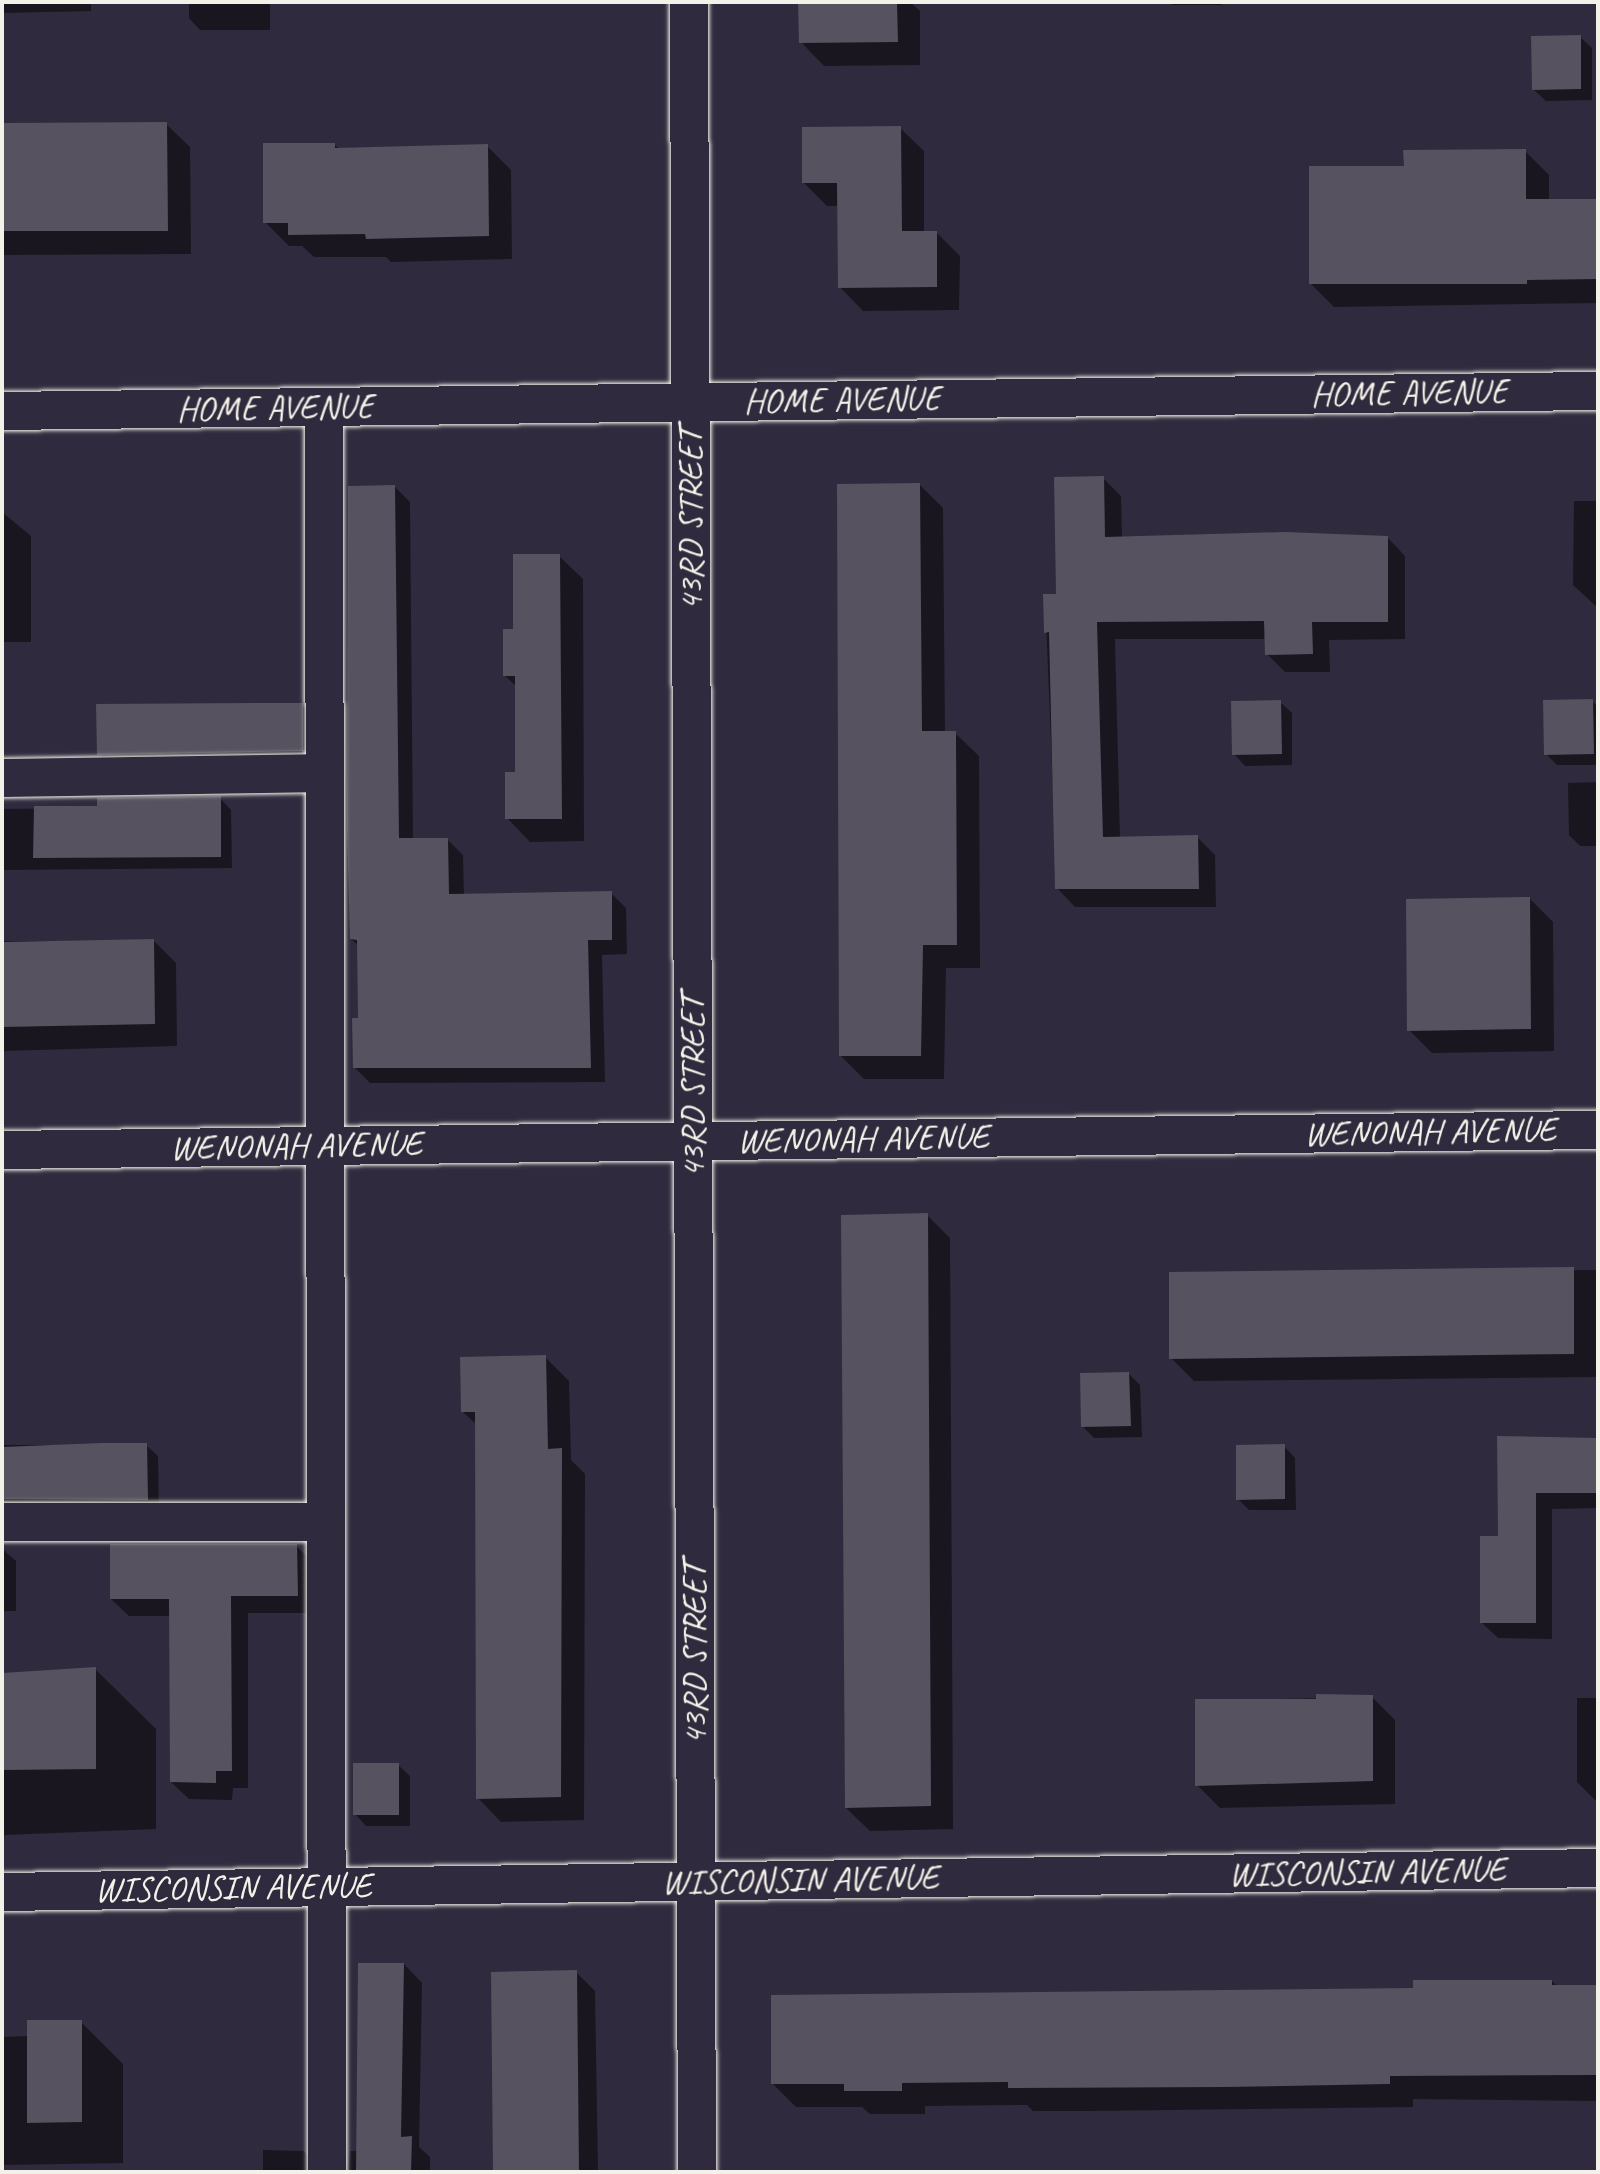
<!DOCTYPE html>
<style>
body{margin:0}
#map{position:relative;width:1600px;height:2174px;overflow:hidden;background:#2f2a3d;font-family:Caveat,sans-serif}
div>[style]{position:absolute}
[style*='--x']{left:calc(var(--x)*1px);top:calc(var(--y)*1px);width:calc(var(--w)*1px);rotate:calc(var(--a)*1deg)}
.shadow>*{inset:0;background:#0007}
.building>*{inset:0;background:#56525f}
.roads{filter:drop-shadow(0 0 2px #f4f1e8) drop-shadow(0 0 2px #f4f1e8)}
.minor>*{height:38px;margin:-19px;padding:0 19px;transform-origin:19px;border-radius:19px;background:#2f2a3d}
span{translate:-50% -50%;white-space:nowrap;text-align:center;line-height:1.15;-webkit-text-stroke:5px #2f2a3d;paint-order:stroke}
.street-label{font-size:35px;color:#f4f1e8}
.frame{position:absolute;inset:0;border:4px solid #f4f1e8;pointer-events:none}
</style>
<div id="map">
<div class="shadow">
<i style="clip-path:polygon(2px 2px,270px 2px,270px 30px,200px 30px,189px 18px,189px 4px,91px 4px,91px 11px,2px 13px)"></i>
<i style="clip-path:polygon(800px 2px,910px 2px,920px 11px,920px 65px,824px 66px,801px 42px)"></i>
<i style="clip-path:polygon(1169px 2px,1222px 2px,1222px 5px,1172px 5px)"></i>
<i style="clip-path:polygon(1580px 37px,1592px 48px,1592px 100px,1546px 101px,1534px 90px)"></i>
<i style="clip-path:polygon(166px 124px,190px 147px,191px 254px,2px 255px,2px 125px)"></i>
<i style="clip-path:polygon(900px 128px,924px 151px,924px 232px,936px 232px,960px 256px,959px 310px,863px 311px,840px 287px,839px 206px,827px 206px,804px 183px)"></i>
<i style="clip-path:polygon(334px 144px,339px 149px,487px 146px,511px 170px,512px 259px,391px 262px,386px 257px,314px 257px,302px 246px,289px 246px,265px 222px)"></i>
<i style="clip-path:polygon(1525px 151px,1549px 175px,1549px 201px,1598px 201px,1598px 303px,1334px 307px,1310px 283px,1405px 168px)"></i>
<i style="clip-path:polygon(1103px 478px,1121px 496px,1122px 538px,1387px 537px,1405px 556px,1405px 639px,1329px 640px,1330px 672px,1285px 672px,1267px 654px,1266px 639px,1115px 639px,1120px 838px,1197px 837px,1215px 855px,1216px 907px,1075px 907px,1057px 888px,1045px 596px,1058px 596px)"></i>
<i style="clip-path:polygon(919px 484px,943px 508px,945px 733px,955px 733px,979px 756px,980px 968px,946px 968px,944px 1079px,864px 1079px,840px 1055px)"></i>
<i style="clip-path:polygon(395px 487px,410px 502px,413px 840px,448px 840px,463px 855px,464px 895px,611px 893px,626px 908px,627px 954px,602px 955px,605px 1082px,370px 1083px,355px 1068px,360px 1020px,359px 946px,351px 939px)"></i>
<i style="clip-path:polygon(1574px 501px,1598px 501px,1598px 608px,1573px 585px)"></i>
<i style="clip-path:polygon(2px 512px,31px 536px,31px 642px,2px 642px)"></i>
<i style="clip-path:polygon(559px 556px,583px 579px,584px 841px,530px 842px,507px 818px,516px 774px,517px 687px,504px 675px,515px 631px)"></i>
<i style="clip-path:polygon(1592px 701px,1598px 707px,1598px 765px,1557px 765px,1546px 754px)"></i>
<i style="clip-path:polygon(1280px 702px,1292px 713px,1292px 765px,1245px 766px,1234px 754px)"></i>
<i style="clip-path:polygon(302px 705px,313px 716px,313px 762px,110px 765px,99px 754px)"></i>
<i style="clip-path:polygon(1598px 782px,1598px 846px,1580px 846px,1569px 835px,1568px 783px)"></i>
<i style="clip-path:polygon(220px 798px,231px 810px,232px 868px,2px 870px,2px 809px,99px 808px)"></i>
<i style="clip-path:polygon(1530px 899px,1553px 922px,1554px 1051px,1432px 1053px,1409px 1030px)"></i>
<i style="clip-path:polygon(2px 941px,154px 941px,176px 963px,177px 1046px,2px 1051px)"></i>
<i style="clip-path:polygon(927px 1215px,950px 1238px,953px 1829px,870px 1831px,846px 1808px)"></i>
<i style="clip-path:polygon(1598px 1270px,1598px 1377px,1194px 1381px,1171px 1358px,1171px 1273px)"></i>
<i style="clip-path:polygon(545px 1357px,569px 1381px,571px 1460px,585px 1474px,584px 1820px,501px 1822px,478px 1798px,477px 1425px,463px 1412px)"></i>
<i style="clip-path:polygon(1129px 1374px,1140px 1385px,1142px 1437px,1094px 1438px,1083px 1427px)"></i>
<i style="clip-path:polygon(1499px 1438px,1598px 1438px,1598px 1508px,1552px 1509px,1552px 1639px,1498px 1638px,1481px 1622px,1500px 1538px)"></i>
<i style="clip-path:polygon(2px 1445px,146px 1445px,158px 1456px,159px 1511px,2px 1510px)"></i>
<i style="clip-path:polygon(1284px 1446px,1295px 1458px,1296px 1510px,1249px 1510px,1238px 1499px)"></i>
<i style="clip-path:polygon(296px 1546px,314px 1563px,315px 1613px,248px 1613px,248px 1788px,233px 1788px,232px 1800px,189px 1799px,171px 1782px,171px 1616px,129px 1616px,111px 1599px)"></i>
<i style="clip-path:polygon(2px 1549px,16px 1561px,16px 1611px,2px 1611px)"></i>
<i style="clip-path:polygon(95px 1669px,156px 1729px,156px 1829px,5px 1835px,2px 1843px,2px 1675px)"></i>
<i style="clip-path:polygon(1372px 1697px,1395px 1720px,1395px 1804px,1220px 1808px,1197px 1785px,1197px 1701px)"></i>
<i style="clip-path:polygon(1577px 1698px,1598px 1698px,1598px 1803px,1577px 1782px)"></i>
<i style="clip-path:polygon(398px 1765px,410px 1776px,410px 1826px,366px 1826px,355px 1814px)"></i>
<i style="clip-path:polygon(404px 1964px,422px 1983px,419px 2147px,430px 2157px,430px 2172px,348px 2172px,350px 2151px,358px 2151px)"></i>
<i style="clip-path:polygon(576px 1972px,595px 1991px,598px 2172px,495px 2172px,493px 1974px)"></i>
<i style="clip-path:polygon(1552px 1981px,1557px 1986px,1598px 1987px,1598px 2101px,1413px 2099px,1413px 2107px,1090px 2111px,1033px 2111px,1027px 2105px,925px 2106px,925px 2114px,870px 2114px,862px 2107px,796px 2107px,773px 2084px,1414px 1990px)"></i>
<i style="clip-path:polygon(81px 2022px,123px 2064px,123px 2163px,2px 2165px,2px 2037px,28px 2036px)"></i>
<i style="clip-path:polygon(263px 2150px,304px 2151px,323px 2172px,263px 2172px)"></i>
<i style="clip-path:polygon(825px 2170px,827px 2172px,772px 2172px)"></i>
</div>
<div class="building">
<i style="clip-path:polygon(798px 2px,897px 2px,898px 42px,799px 43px)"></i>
<i style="clip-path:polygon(1581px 35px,1581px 89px,1532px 90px,1531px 36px)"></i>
<i style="clip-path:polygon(167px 122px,168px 231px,2px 231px,2px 123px)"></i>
<i style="clip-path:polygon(901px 126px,902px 231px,937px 231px,937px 287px,838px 288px,837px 183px,802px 183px,802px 127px)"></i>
<i style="clip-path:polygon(263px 143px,335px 143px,335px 148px,488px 144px,489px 236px,366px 239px,365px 234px,288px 235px,288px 223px,263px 223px)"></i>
<i style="clip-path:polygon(1526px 149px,1526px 199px,1598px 199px,1598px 279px,1527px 280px,1527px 284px,1309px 284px,1309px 166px,1404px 166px,1403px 150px)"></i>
<i style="clip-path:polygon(1104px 476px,1105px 537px,1285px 532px,1388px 536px,1388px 622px,1312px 622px,1313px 654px,1265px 655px,1264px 621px,1097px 622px,1103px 837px,1198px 835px,1199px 889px,1055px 889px,1049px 632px,1044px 633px,1043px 594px,1056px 594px,1054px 477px)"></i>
<i style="clip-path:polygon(920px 483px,922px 731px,956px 731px,957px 945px,923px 945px,921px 1056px,839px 1056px,837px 484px)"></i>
<i style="clip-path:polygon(395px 485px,399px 838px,448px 838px,449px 894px,612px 891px,612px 940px,588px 940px,591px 1068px,353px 1068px,352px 1018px,358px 1018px,357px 940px,350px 939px,347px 828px,348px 486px)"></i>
<i style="clip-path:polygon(513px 554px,560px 554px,562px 819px,505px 819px,505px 772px,515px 772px,515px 676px,503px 676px,503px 629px,513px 629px)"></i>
<i style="clip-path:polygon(1593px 699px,1594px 754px,1544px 755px,1543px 700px)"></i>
<i style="clip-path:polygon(1281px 700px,1282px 754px,1232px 755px,1231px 701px)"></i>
<i style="clip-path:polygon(250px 703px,303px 703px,303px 751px,97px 755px,96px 704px)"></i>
<i style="clip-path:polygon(221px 796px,221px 857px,33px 858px,34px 806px,97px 806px,97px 798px)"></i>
<i style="clip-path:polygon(1530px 897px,1531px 1029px,1407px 1031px,1406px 899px)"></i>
<i style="clip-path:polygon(154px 939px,155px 1024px,2px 1027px,2px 942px)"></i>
<i style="clip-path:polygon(928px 1213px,931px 1806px,845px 1808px,841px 1215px)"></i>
<i style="clip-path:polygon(1574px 1267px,1574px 1354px,1169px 1359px,1169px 1272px)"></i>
<i style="clip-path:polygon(546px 1355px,548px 1449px,562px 1448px,561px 1797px,476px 1799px,475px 1412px,461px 1412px,460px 1357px)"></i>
<i style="clip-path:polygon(1129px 1372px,1131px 1426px,1081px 1427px,1080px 1373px)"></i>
<i style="clip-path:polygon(1497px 1436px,1598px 1438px,1598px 1493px,1536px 1493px,1536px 1623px,1480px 1623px,1480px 1536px,1498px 1536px)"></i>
<i style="clip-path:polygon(101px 1443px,147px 1443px,148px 1500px,2px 1499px,2px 1447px)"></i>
<i style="clip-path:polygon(1285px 1444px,1285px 1499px,1236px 1500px,1236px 1445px)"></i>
<i style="clip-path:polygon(110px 1544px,297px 1544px,298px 1596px,231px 1596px,232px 1771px,216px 1771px,216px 1783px,170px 1782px,169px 1599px,110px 1599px)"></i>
<i style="clip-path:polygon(96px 1667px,96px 1769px,2px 1770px,2px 1673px)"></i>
<i style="clip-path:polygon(1316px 1694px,1373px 1695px,1373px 1781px,1195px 1786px,1195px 1699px,1316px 1699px)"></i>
<i style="clip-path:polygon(353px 1763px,399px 1763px,399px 1815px,353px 1815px)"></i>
<i style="clip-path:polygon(358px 1963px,404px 1963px,401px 2137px,412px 2136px,411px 2172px,356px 2172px)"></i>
<i style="clip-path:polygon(577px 1970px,579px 2172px,493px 2172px,491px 1972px)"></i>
<i style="clip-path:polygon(1413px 1980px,1552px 1980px,1552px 1985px,1598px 1985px,1598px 2075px,1390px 2076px,1390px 2084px,1226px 2087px,1008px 2088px,1008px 2082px,902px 2083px,902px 2091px,844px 2091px,844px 2084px,771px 2084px,771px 1995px,1413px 1988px)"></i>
<i style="clip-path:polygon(27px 2020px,82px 2020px,82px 2122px,27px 2123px)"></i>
</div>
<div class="roads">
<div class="minor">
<i style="--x:689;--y:2;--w:2170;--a:89.79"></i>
<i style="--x:324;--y:407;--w:1765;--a:89.9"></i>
<i style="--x:2;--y:411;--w:1596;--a:-0.72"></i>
<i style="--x:2;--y:778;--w:323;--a:-0.9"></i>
<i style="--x:2;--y:1150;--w:1596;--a:-0.72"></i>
<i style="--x:2;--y:1522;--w:324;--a:0"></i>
<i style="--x:2;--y:1892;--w:1596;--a:-0.86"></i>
</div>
</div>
<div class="street-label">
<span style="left:1409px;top:393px;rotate:-1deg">HOME AVENUE</span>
<span style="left:842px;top:400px;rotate:-1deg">HOME AVENUE</span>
<span style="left:275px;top:408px;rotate:-1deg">HOME AVENUE</span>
<span style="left:691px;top:520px;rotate:-90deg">43RD STREET</span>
<span style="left:693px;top:1087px;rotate:-90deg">43RD STREET</span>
<span style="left:1430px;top:1132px;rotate:-1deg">WENONAH AVENUE</span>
<span style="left:863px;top:1139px;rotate:-1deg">WENONAH AVENUE</span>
<span style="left:296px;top:1146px;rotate:-1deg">WENONAH AVENUE</span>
<span style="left:695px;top:1654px;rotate:-90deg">43RD STREET</span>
<span style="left:1367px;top:1872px;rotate:-1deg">WISCONSIN AVENUE</span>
<span style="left:800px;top:1880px;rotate:-1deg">WISCONSIN AVENUE</span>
<span style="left:233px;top:1888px;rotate:-1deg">WISCONSIN AVENUE</span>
</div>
<div class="frame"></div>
</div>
